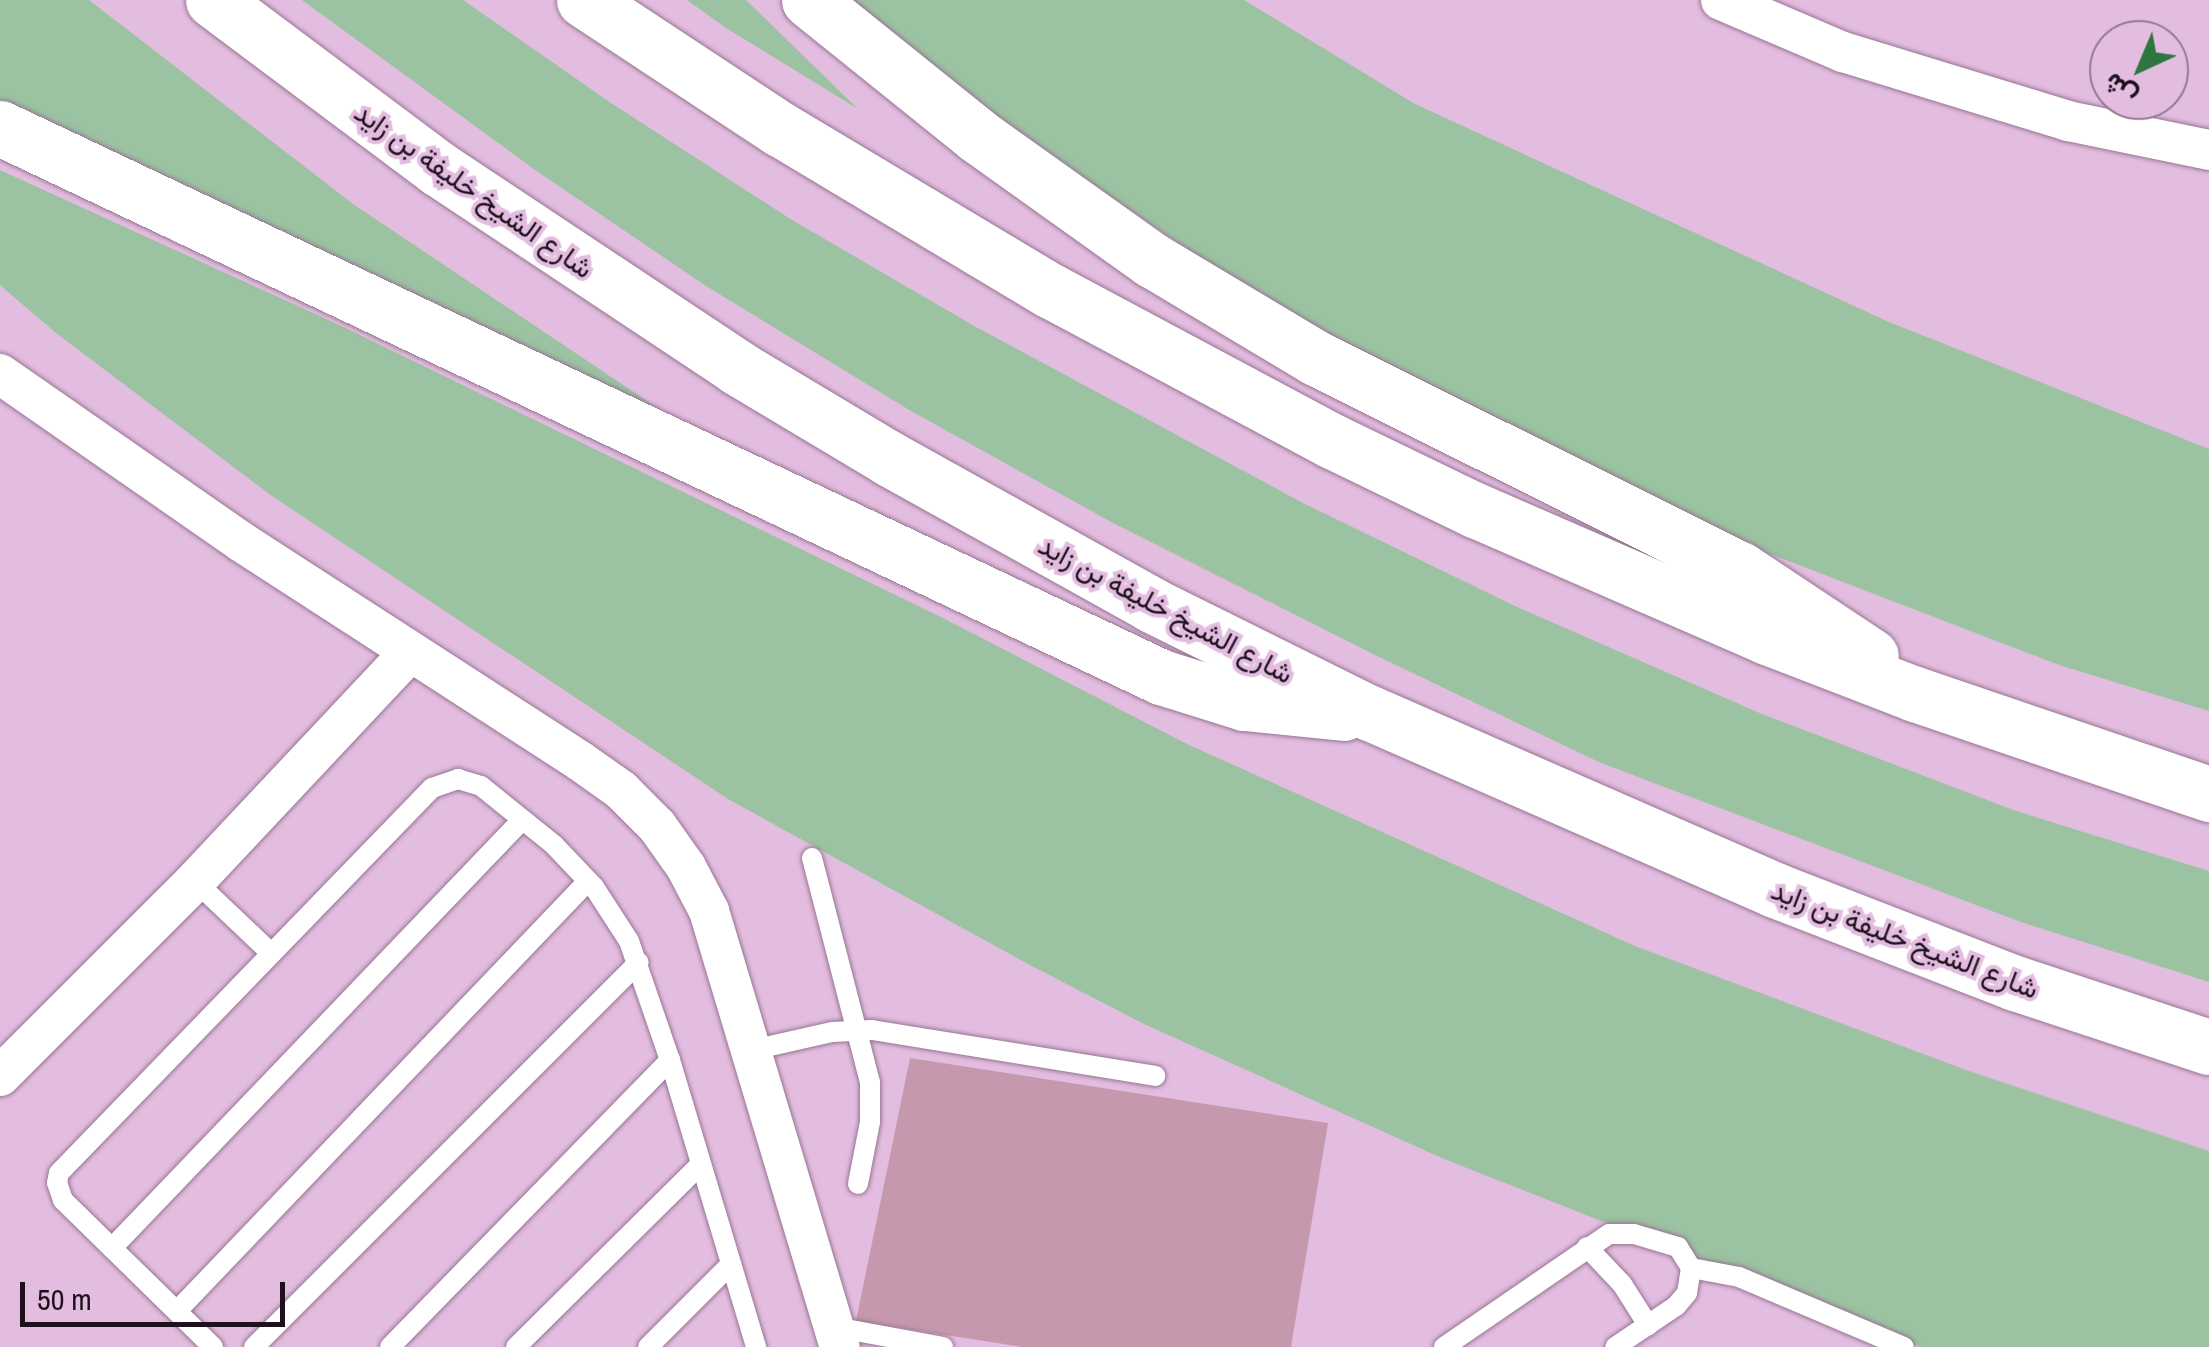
<!DOCTYPE html>
<meta charset="utf-8">
<style>
body{margin:0}
#map{position:relative;width:2209px;height:1347px;overflow:hidden;background:#e3bddf;font-family:"Archivo Narrow",Vazirmatn,sans-serif}
div>[style]{position:absolute}
[style*='--x']{left:calc(var(--x)*1px);top:calc(var(--y)*1px);width:calc(var(--w)*1px);rotate:calc(var(--a)*1deg)}
.green>*{inset:0;background:#9bc2a1}
.building>*{inset:0;background:#c698ad}
.roads{filter:drop-shadow(0 0 2px #977594) drop-shadow(0 0 2px #977594)}
.service>*{height:20px;margin:-10px;padding:0 10px;transform-origin:10px;border-radius:10px;background:#fff}
.minor>*{height:40px;margin:-20px;padding:0 20px;transform-origin:20px;border-radius:20px;background:#fff}
.motorway>*{height:55px;margin:-27.5px;padding:0 27.5px;transform-origin:27.5px;border-radius:27.5px;background:#fff}
span{translate:-50% -50%;white-space:nowrap;text-align:center;line-height:1.15;-webkit-text-stroke:8px #e3bddf;paint-order:stroke}
.street-label{font-size:28px;color:#1e111d}
.north{position:absolute;left:2089px;top:20px;width:100px;height:100px;box-sizing:border-box;background:#e3bddf;border:2px solid #947891;border-radius:50%;rotate:224deg;font-size:28px;font-weight:700;line-height:40px;text-align:center;color:#1e111d}
.north::after{content:'';display:block;margin:auto;width:35px;height:45px;background:#2f7541;clip-path:polygon(50% 0,100% 100%,50% 72%,0 100%)}
.scale{position:absolute;left:20px;top:1282px;width:265px;height:45px;box-sizing:border-box;border:5px solid #1e111d;border-top:0;padding-left:12px;font-size:30px;line-height:35px;white-space:nowrap;color:#1e111d;-webkit-text-stroke:8px #e3bddf;paint-order:stroke}
</style>
<div id="map">
<div class="green">
<i style="clip-path:polygon(0 0,89px 0,353px 204px,695px 433px,0 102px)"></i>
<i style="clip-path:polygon(302px 0,463px 0,611px 103px,792px 220px,976px 327px,1303px 503px,1515px 606px,1762px 714px,2016px 811px,2209px 871px,2209px 982px,2021px 922px,1601px 763px,1377px 656px,1115px 524px,911px 411px,706px 286px,538px 172px)"></i>
<i style="clip-path:polygon(687px 0,746px 0,858px 109px,726px 28px)"></i>
<i style="clip-path:polygon(848px 0,1244px 0,1415px 104px,1889px 322px,2209px 449px,2209px 711px,2059px 665px,1760px 550px,1375px 359px,1237px 282px,1058px 162px)"></i>
<i style="clip-path:polygon(0 170px,337px 324px,943px 618px,1187px 744px,1635px 946px,1966px 1070px,2209px 1151px,2209px 1347px,1921px 1347px,1444px 1159px,1144px 1024px,1026px 963px,728px 799px,272px 496px,56px 333px,0 285px)"></i>
</div>
<div class="building">
<i style="clip-path:polygon(910px 1058px,1328px 1123px,1291px 1347px,1022px 1347px,856px 1321px)"></i>
</div>
<div class="roads">
<div class="service">
<i style="--x:812;--y:858;--w:231;--a:75.5"></i>
<i style="--x:870;--y:1082;--w:40;--a:90"></i>
<i style="--x:870;--y:1122;--w:63;--a:101"></i>
<i style="--x:195;--y:881;--w:105;--a:43.5"></i>
<i style="--x:748;--y:1051;--w:86;--a:-12.7"></i>
<i style="--x:832;--y:1032;--w:40;--a:-2.9"></i>
<i style="--x:872;--y:1030;--w:287;--a:9.2"></i>
<i style="--x:1587;--y:1247;--w:51;--a:46.6"></i>
<i style="--x:1622;--y:1284;--w:49;--a:57.6"></i>
<i style="--x:112;--y:1248;--w:593;--a:-46.23"></i>
<i style="--x:1691;--y:1268;--w:49;--a:10.6"></i>
<i style="--x:1739;--y:1277;--w:179;--a:23"></i>
<i style="--x:177;--y:1311;--w:595;--a:-46.29"></i>
<i style="--x:834;--y:1327;--w:111;--a:10.4"></i>
<i style="--x:213;--y:1347;--w:210;--a:-135.6"></i>
<i style="--x:63;--y:1200;--w:18;--a:-109"></i>
<i style="--x:57;--y:1183;--w:10;--a:-79"></i>
<i style="--x:59;--y:1173;--w:536;--a:-45.91"></i>
<i style="--x:432;--y:788;--w:28;--a:-19"></i>
<i style="--x:458;--y:779;--w:24;--a:17"></i>
<i style="--x:481;--y:786;--w:94;--a:38.9"></i>
<i style="--x:554;--y:845;--w:58;--a:46.4"></i>
<i style="--x:594;--y:887;--w:64;--a:57.1"></i>
<i style="--x:629;--y:941;--w:126;--a:71"></i>
<i style="--x:670;--y:1060;--w:300;--a:73.3"></i>
<i style="--x:254;--y:1347;--w:544;--a:-45"></i>
<i style="--x:390;--y:1347;--w:401;--a:-45.7"></i>
<i style="--x:516;--y:1347;--w:260;--a:-44.7"></i>
<i style="--x:648;--y:1347;--w:117;--a:-45"></i>
<i style="--x:1444;--y:1347;--w:200;--a:-34.4"></i>
<i style="--x:1609;--y:1234;--w:25;--a:0"></i>
<i style="--x:1634;--y:1234;--w:46;--a:16.5"></i>
<i style="--x:1678;--y:1247;--w:25;--a:58"></i>
<i style="--x:1691;--y:1268;--w:25;--a:99"></i>
<i style="--x:1687;--y:1293;--w:17;--a:130"></i>
<i style="--x:1676;--y:1306;--w:73;--a:146.1"></i>
</div>
<div class="minor">
<i style="--x:1721;--y:0;--w:133;--a:23.1"></i>
<i style="--x:1843;--y:52;--w:235;--a:17"></i>
<i style="--x:2068;--y:121;--w:144;--a:11.6"></i>
<i style="--x:0;--y:374;--w:292;--a:34.8"></i>
<i style="--x:240;--y:541;--w:405;--a:32.9"></i>
<i style="--x:580;--y:761;--w:50;--a:35.3"></i>
<i style="--x:621;--y:790;--w:51;--a:45"></i>
<i style="--x:657;--y:826;--w:50;--a:54.7"></i>
<i style="--x:686;--y:867;--w:50;--a:62.4"></i>
<i style="--x:709;--y:911;--w:455;--a:73.3"></i>
<i style="--x:0;--y:1076;--w:276;--a:-45"></i>
<i style="--x:195;--y:881;--w:314;--a:-46.8"></i>
</div>
<div class="motorway">
<i style="--x:213;--y:0;--w:282;--a:36.8"></i>
<i style="--x:439;--y:169;--w:359;--a:33.6"></i>
<i style="--x:738;--y:368;--w:177;--a:30.9"></i>
<i style="--x:890;--y:459;--w:300;--a:29.1"></i>
<i style="--x:1152;--y:605;--w:243;--a:26.4"></i>
<i style="--x:1370;--y:713;--w:442;--a:23.6"></i>
<i style="--x:1775;--y:890;--w:257;--a:21.2"></i>
<i style="--x:2015;--y:983;--w:204;--a:18.3"></i>
<i style="--x:584;--y:0;--w:235;--a:33.4"></i>
<i style="--x:780;--y:129;--w:316;--a:30.9"></i>
<i style="--x:1051;--y:291;--w:319;--a:28.1"></i>
<i style="--x:1332;--y:441;--w:159;--a:25.8"></i>
<i style="--x:1475;--y:510;--w:318;--a:23.5"></i>
<i style="--x:1767;--y:637;--w:159;--a:21.1"></i>
<i style="--x:1915;--y:694;--w:311;--a:18.8"></i>
<i style="--x:809;--y:0;--w:217;--a:38.8"></i>
<i style="--x:978;--y:136;--w:214;--a:35.5"></i>
<i style="--x:1152;--y:260;--w:191;--a:30.9"></i>
<i style="--x:1316;--y:358;--w:474;--a:26.5"></i>
<i style="--x:1740;--y:569;--w:157;--a:33.6"></i>
<i style="--x:0;--y:128;--w:1284;--a:25.31"></i>
<i style="--x:1161;--y:677;--w:87;--a:17.4"></i>
<i style="--x:1244;--y:703;--w:100;--a:5.7"></i>
</div>
</div>
<div class="street-label">
<span style="left:474px;top:190px;rotate:35deg">شارع الشيخ خليفة بن زايد</span>
<span style="left:1166px;top:609px;rotate:28deg">شارع الشيخ خليفة بن زايد</span>
<span style="left:1905px;top:939px;rotate:21deg">شارع الشيخ خليفة بن زايد</span>
</div>
<div class="north">ش</div>
<div class="scale">50 m</div>
</div>
